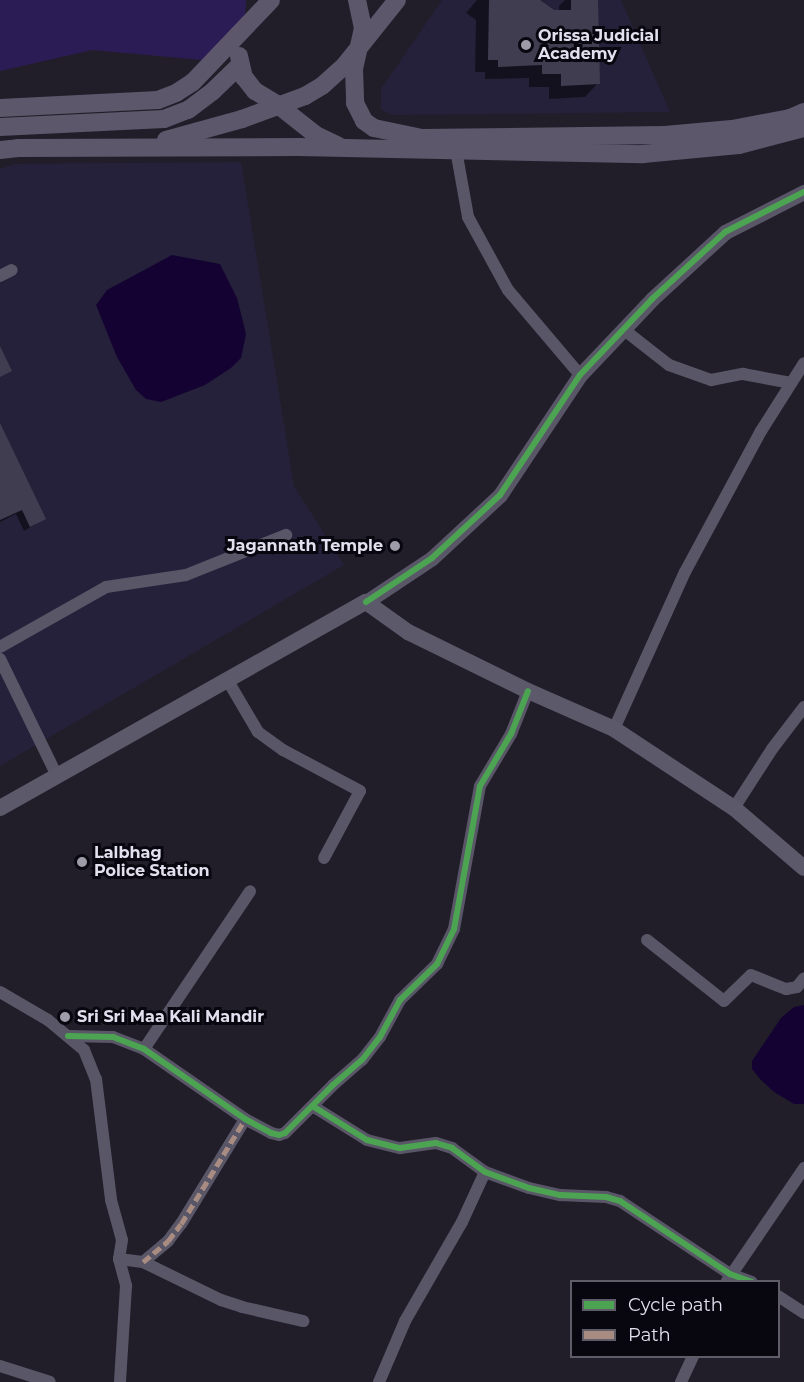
<!DOCTYPE html>
<style>
body{margin:0}
#map{position:relative;width:804px;height:1382px;overflow:hidden;background:#211e2a;font-family:Montserrat,sans-serif}
div>[style]{position:absolute}
[style*='--x']{left:calc(var(--x)*1px);top:calc(var(--y)*1px);width:calc(var(--w)*1px);rotate:calc(var(--a)*1deg)}
.built>*{inset:0;background:#26213a}
.green>*{inset:0;background:#2c1c56}
.water>*{inset:0;background:#140332}
.shadow>*{inset:0;background:#0007}
.building>*{inset:0;background:#413d50}
.minor>*{height:12px;margin:-6px;padding:0 6px;transform-origin:6px;border-radius:6px;background:#595667}
.tertiary>*{height:15px;margin:-7.5px;padding:0 7.5px;transform-origin:7.5px;border-radius:7.5px;background:#595667}
.secondary>*{height:16px;margin:-8px;padding:0 8px;transform-origin:8px;border-radius:8px;background:#5c596b}
.primary>*{height:18px;margin:-9px;padding:0 9px;transform-origin:9px;border-radius:9px;background:#5c576b}
.quiet>*{height:4.5px;margin-top:-2.25px;transform-origin:0;background:repeating-linear-gradient(90deg,#a88b81 0 9px,transparent 0 13.5px)}
.cycleway>*{height:6px;margin:-3px;padding:0 3px;transform-origin:3px;border-radius:3px;background:#4ca352}
.dots>*{width:16px;height:16px;translate:-50% -50%;box-sizing:border-box;border:3px solid #08070f;border-radius:50%}
span{translate:-50% -50%;white-space:nowrap;text-align:center;line-height:1.15;-webkit-text-stroke:6px #08070f;paint-order:stroke}
.poi-label{font-size:16px;color:#e2e0ee;font-weight:700}
.left{translate:0 -50%;text-align:left}
.right{translate:-100% -50%;text-align:right}
.legend{position:absolute;left:570px;top:1280px;width:210px;height:78px;box-sizing:border-box;background:#08070f;border:2px solid #5f5e68;margin:0;padding:8px 10px;list-style:none;font-size:18px;color:#e2e0ee}
.legend li{display:flex;align-items:center;gap:12px;height:30px}
.legend b{width:30px;border:2px solid #5f5e68}
</style>
<div id="map">
<div class="built">
<i style="clip-path:polygon(442px 0,621px 0,670px 112px,392px 115px,381px 109px,381px 89px)"></i>
<i style="clip-path:polygon(241px 162px,294px 486px,344px 565px,0 766px,0 169px,15px 164px)"></i>
</div>
<div class="green">
<i style="clip-path:polygon(0 0,246px 0,244px 29px,213px 61px,92px 50px,0 71px)"></i>
</div>
<div class="water">
<i style="clip-path:polygon(172px 255px,220px 264px,237px 298px,246px 334px,241px 358px,231px 368px,205px 385px,161px 402px,146px 399px,136px 390px,117px 357px,96px 305px,107px 290px)"></i>
<i style="clip-path:polygon(804px 1005px,804px 1104px,794px 1104px,774px 1092px,761px 1080px,752px 1069px,752px 1061px,781px 1018px,794px 1007px)"></i>
</div>
<div class="shadow">
<i style="clip-path:polygon(477px 0,538px 0,553px 12px,559px 12px,559px 6px,565px 0,596px 0,598px 83px,585px 97px,549px 99px,549px 87px,529px 87px,529px 78px,485px 79px,485px 72px,475px 72px,476px 20px,466px 13px)"></i>
<i style="clip-path:polygon(0 426px,44px 519px,24px 531px,16px 514px,0 522px)"></i>
</div>
<div class="building">
<i style="clip-path:polygon(489px 0,540px 0,554px 10px,571px 10px,571px 0,598px 0,600px 84px,561px 86px,561px 74px,542px 74px,542px 65px,498px 67px,498px 60px,488px 60px)"></i>
<i style="clip-path:polygon(0 346px,12px 371px,0 377px)"></i>
<i style="clip-path:polygon(0 423px,46px 519px,30px 527px,22px 510px,0 520px)"></i>
</div>
<div class="minor">
<i style="--x:456;--y:150;--w:68;--a:79.8"></i>
<i style="--x:468;--y:217;--w:83;--a:61.3"></i>
<i style="--x:508;--y:290;--w:111;--a:49.7"></i>
<i style="--x:0;--y:276;--w:13;--a:-27"></i>
<i style="--x:623;--y:329;--w:58;--a:38"></i>
<i style="--x:669;--y:365;--w:45;--a:19.7"></i>
<i style="--x:711;--y:380;--w:33;--a:-11"></i>
<i style="--x:743;--y:374;--w:49;--a:10.6"></i>
<i style="--x:0;--y:647;--w:122;--a:-29.5"></i>
<i style="--x:106;--y:587;--w:81;--a:-8.5"></i>
<i style="--x:186;--y:575;--w:108;--a:-21.8"></i>
<i style="--x:0;--y:659;--w:130;--a:64"></i>
<i style="--x:228;--y:681;--w:59;--a:59.5"></i>
<i style="--x:258;--y:732;--w:31;--a:36"></i>
<i style="--x:283;--y:750;--w:87;--a:28"></i>
<i style="--x:360;--y:791;--w:76;--a:118.2"></i>
<i style="--x:614;--y:729;--w:172;--a:-65.7"></i>
<i style="--x:685;--y:572;--w:160;--a:-61.7"></i>
<i style="--x:761;--y:431;--w:80;--a:-57.7"></i>
<i style="--x:734;--y:808;--w:70;--a:-57.2"></i>
<i style="--x:772;--y:749;--w:53;--a:-52.7"></i>
<i style="--x:647;--y:940;--w:98;--a:38.4"></i>
<i style="--x:724;--y:1001;--w:37;--a:-44"></i>
<i style="--x:751;--y:975;--w:38;--a:22"></i>
<i style="--x:786;--y:989;--w:11;--a:-10"></i>
<i style="--x:797;--y:987;--w:11;--a:-52"></i>
<i style="--x:0;--y:992;--w:56;--a:30.3"></i>
<i style="--x:48;--y:1020;--w:47;--a:39.8"></i>
<i style="--x:84;--y:1050;--w:31;--a:68"></i>
<i style="--x:96;--y:1079;--w:122;--a:82.9"></i>
<i style="--x:111;--y:1200;--w:41;--a:74.6"></i>
<i style="--x:122;--y:1240;--w:19;--a:99"></i>
<i style="--x:119;--y:1259;--w:28;--a:75"></i>
<i style="--x:126;--y:1286;--w:96;--a:93.6"></i>
<i style="--x:68;--y:1036;--w:45;--a:1.3"></i>
<i style="--x:113;--y:1037;--w:33;--a:21"></i>
<i style="--x:144;--y:1049;--w:123;--a:34.7"></i>
<i style="--x:245;--y:1119;--w:30;--a:28"></i>
<i style="--x:271;--y:1133;--w:8;--a:14"></i>
<i style="--x:279;--y:1135;--w:6;--a:-18"></i>
<i style="--x:285;--y:1133;--w:68;--a:-45"></i>
<i style="--x:333;--y:1085;--w:38;--a:-41"></i>
<i style="--x:362;--y:1060;--w:29;--a:-52"></i>
<i style="--x:380;--y:1037;--w:42;--a:-61.6"></i>
<i style="--x:400;--y:1000;--w:52;--a:-44.2"></i>
<i style="--x:437;--y:964;--w:39;--a:-64"></i>
<i style="--x:454;--y:929;--w:145;--a:-79.7"></i>
<i style="--x:480;--y:786;--w:61;--a:-59.2"></i>
<i style="--x:511;--y:734;--w:46;--a:-68.4"></i>
<i style="--x:144;--y:1049;--w:190;--a:-56.1"></i>
<i style="--x:314;--y:1107;--w:62;--a:31.9"></i>
<i style="--x:367;--y:1140;--w:34;--a:14"></i>
<i style="--x:400;--y:1148;--w:36;--a:-8"></i>
<i style="--x:436;--y:1143;--w:17;--a:17"></i>
<i style="--x:452;--y:1148;--w:41;--a:36"></i>
<i style="--x:485;--y:1172;--w:47;--a:20"></i>
<i style="--x:529;--y:1188;--w:32;--a:13"></i>
<i style="--x:560;--y:1195;--w:46;--a:2.5"></i>
<i style="--x:606;--y:1197;--w:15;--a:16"></i>
<i style="--x:620;--y:1201;--w:132;--a:33.6"></i>
<i style="--x:730;--y:1274;--w:23;--a:20"></i>
<i style="--x:119;--y:1259;--w:24;--a:7"></i>
<i style="--x:143;--y:1262;--w:87;--a:26"></i>
<i style="--x:221;--y:1300;--w:22;--a:18"></i>
<i style="--x:242;--y:1307;--w:63;--a:12.9"></i>
<i style="--x:143;--y:1262;--w:33;--a:-40"></i>
<i style="--x:168;--y:1241;--w:21;--a:-53"></i>
<i style="--x:181;--y:1224;--w:123;--a:-58.6"></i>
<i style="--x:727;--y:1281;--w:137;--a:-55.7"></i>
<i style="--x:778;--y:1296;--w:31;--a:33"></i>
<i style="--x:0;--y:1366;--w:52;--a:17.7"></i>
<i style="--x:379;--y:1382;--w:66;--a:-66.9"></i>
<i style="--x:405;--y:1321;--w:114;--a:-60.1"></i>
<i style="--x:462;--y:1222;--w:55;--a:-65.3"></i>
<i style="--x:681;--y:1382;--w:29;--a:-65"></i>
</div>
<div class="tertiary">
<i style="--x:366;--y:602;--w:79;--a:-33.7"></i>
<i style="--x:432;--y:558;--w:93;--a:-42.8"></i>
<i style="--x:500;--y:495;--w:144;--a:-56.3"></i>
<i style="--x:580;--y:375;--w:105;--a:-46.5"></i>
<i style="--x:652;--y:299;--w:99;--a:-42.5"></i>
<i style="--x:725;--y:232;--w:89;--a:-26.9"></i>
</div>
<div class="secondary">
<i style="--x:0;--y:808;--w:420;--a:-29.4"></i>
<i style="--x:366;--y:602;--w:52;--a:35.5"></i>
<i style="--x:408;--y:632;--w:134;--a:26.2"></i>
<i style="--x:528;--y:691;--w:94;--a:23.8"></i>
<i style="--x:614;--y:729;--w:144;--a:33.4"></i>
<i style="--x:734;--y:808;--w:92;--a:40.6"></i>
</div>
<div class="primary">
<i style="--x:357;--y:0;--w:29;--a:78"></i>
<i style="--x:363;--y:28;--w:42;--a:102.4"></i>
<i style="--x:354;--y:69;--w:34;--a:88"></i>
<i style="--x:355;--y:103;--w:20;--a:63"></i>
<i style="--x:364;--y:121;--w:12;--a:35"></i>
<i style="--x:374;--y:128;--w:49;--a:11.8"></i>
<i style="--x:422;--y:138;--w:243;--a:-0.7"></i>
<i style="--x:665;--y:135;--w:67;--a:-5.1"></i>
<i style="--x:732;--y:129;--w:59;--a:-10.7"></i>
<i style="--x:790;--y:118;--w:15;--a:-23"></i>
<i style="--x:239;--y:56;--w:22;--a:77"></i>
<i style="--x:244;--y:77;--w:18;--a:52"></i>
<i style="--x:255;--y:91;--w:27;--a:31"></i>
<i style="--x:278;--y:105;--w:48;--a:38.3"></i>
<i style="--x:316;--y:135;--w:25;--a:26"></i>
<i style="--x:0;--y:108;--w:158;--a:-2.9"></i>
<i style="--x:158;--y:100;--w:19;--a:-21"></i>
<i style="--x:176;--y:93;--w:20;--a:-33"></i>
<i style="--x:193;--y:82;--w:113;--a:-46.4"></i>
<i style="--x:0;--y:127;--w:164;--a:-2.8"></i>
<i style="--x:164;--y:119;--w:26;--a:-21"></i>
<i style="--x:188;--y:110;--w:31;--a:-37"></i>
<i style="--x:213;--y:91;--w:36;--a:-44"></i>
<i style="--x:166;--y:140;--w:79;--a:-15.4"></i>
<i style="--x:242;--y:119;--w:67;--a:-20.1"></i>
<i style="--x:305;--y:96;--w:21;--a:-31"></i>
<i style="--x:323;--y:85;--w:30;--a:-42"></i>
<i style="--x:345;--y:65;--w:83;--a:-51.3"></i>
<i style="--x:0;--y:150;--w:18;--a:-6"></i>
<i style="--x:18;--y:148;--w:281;--a:-0.2"></i>
<i style="--x:299;--y:147;--w:344;--a:1.2"></i>
<i style="--x:643;--y:154;--w:96;--a:-5.4"></i>
<i style="--x:739;--y:145;--w:67;--a:-14.7"></i>
</div>
<div class="quiet">
<i style="--x:143;--y:1262;--w:33;--a:-40"></i>
<i style="--x:168;--y:1241;--w:21;--a:-53"></i>
<i style="--x:181;--y:1224;--w:123;--a:-58.6"></i>
</div>
<div class="cycleway">
<i style="--x:366;--y:602;--w:79;--a:-33.7"></i>
<i style="--x:432;--y:558;--w:93;--a:-42.8"></i>
<i style="--x:500;--y:495;--w:144;--a:-56.3"></i>
<i style="--x:580;--y:375;--w:105;--a:-46.5"></i>
<i style="--x:652;--y:299;--w:99;--a:-42.5"></i>
<i style="--x:725;--y:232;--w:89;--a:-26.9"></i>
<i style="--x:68;--y:1036;--w:45;--a:1.3"></i>
<i style="--x:113;--y:1037;--w:33;--a:21"></i>
<i style="--x:144;--y:1049;--w:123;--a:34.7"></i>
<i style="--x:245;--y:1119;--w:30;--a:28"></i>
<i style="--x:271;--y:1133;--w:8;--a:14"></i>
<i style="--x:279;--y:1135;--w:6;--a:-18"></i>
<i style="--x:285;--y:1133;--w:68;--a:-45"></i>
<i style="--x:333;--y:1085;--w:38;--a:-41"></i>
<i style="--x:362;--y:1060;--w:29;--a:-52"></i>
<i style="--x:380;--y:1037;--w:42;--a:-61.6"></i>
<i style="--x:400;--y:1000;--w:52;--a:-44.2"></i>
<i style="--x:437;--y:964;--w:39;--a:-64"></i>
<i style="--x:454;--y:929;--w:145;--a:-79.7"></i>
<i style="--x:480;--y:786;--w:61;--a:-59.2"></i>
<i style="--x:511;--y:734;--w:46;--a:-68.4"></i>
<i style="--x:314;--y:1107;--w:62;--a:31.9"></i>
<i style="--x:367;--y:1140;--w:34;--a:14"></i>
<i style="--x:400;--y:1148;--w:36;--a:-8"></i>
<i style="--x:436;--y:1143;--w:17;--a:17"></i>
<i style="--x:452;--y:1148;--w:41;--a:36"></i>
<i style="--x:485;--y:1172;--w:47;--a:20"></i>
<i style="--x:529;--y:1188;--w:32;--a:13"></i>
<i style="--x:560;--y:1195;--w:46;--a:2.5"></i>
<i style="--x:606;--y:1197;--w:15;--a:16"></i>
<i style="--x:620;--y:1201;--w:132;--a:33.6"></i>
<i style="--x:730;--y:1274;--w:23;--a:20"></i>
</div>
<div class="dots">
<i style="left:526px;top:45px;background:#9e9ca9"></i>
<i style="left:395px;top:546px;background:#9e9ca9"></i>
<i style="left:82px;top:862px;background:#9e9ca9"></i>
<i style="left:65px;top:1017px;background:#9e9ca9"></i>
</div>
<div class="poi-label">
<span class="left" style="left:538px;top:45px">Orissa Judicial<br>Academy</span>
<span class="right" style="left:383px;top:546px">Jagannath Temple</span>
<span class="left" style="left:94px;top:862px">Lalbhag<br>Police Station</span>
<span class="left" style="left:77px;top:1017px">Sri Sri Maa Kali Mandir</span>
</div>
<ul class="legend">
<li><b style="height:8px;background:#4ca352"></b>Cycle path</li>
<li><b style="height:8px;background:#a88b81"></b>Path</li>
</ul>
</div>
